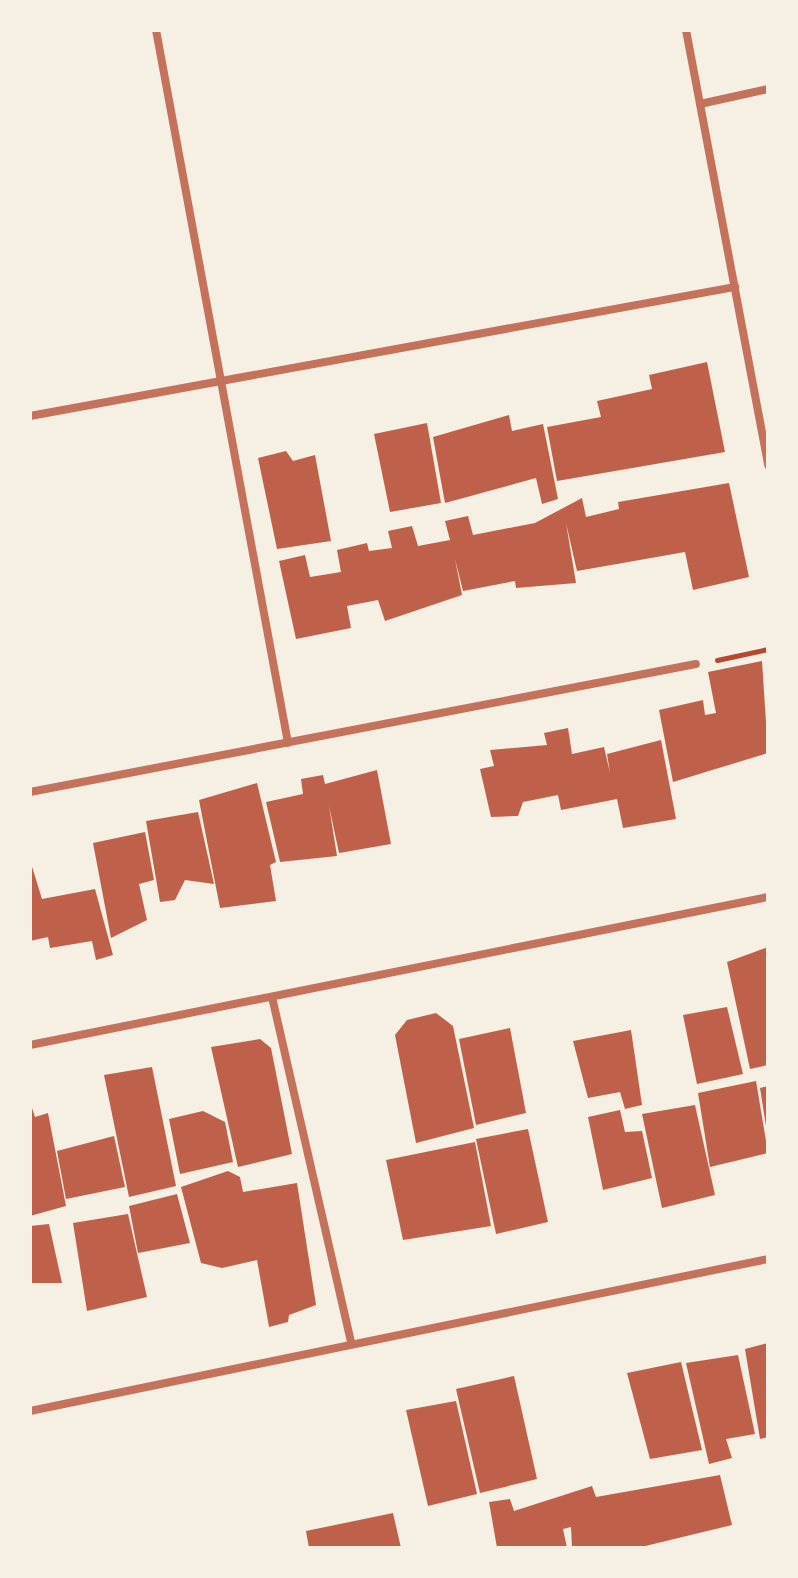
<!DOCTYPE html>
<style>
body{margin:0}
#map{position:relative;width:798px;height:1578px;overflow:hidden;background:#f6efe4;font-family:"Times New Roman",serif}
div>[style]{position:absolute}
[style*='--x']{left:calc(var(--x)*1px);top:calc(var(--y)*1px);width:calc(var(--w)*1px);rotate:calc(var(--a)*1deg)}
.building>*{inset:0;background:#bf614a}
.path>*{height:5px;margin:-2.5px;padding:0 2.5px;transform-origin:2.5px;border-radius:2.5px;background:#b5482f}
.minor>*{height:8px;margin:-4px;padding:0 4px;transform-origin:4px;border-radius:4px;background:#c5725c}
span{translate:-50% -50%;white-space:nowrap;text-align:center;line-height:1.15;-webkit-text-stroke:8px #f6efe4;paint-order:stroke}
.frame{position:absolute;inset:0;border:32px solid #f6efe4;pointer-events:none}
</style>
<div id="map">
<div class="building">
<i style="clip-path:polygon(707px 362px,725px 452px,557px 481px,547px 427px,601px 417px,597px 401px,652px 389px,649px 375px)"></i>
<i style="clip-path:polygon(509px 415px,512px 431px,543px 424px,558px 499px,542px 504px,536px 478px,445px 503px,433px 437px)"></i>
<i style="clip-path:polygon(427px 423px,441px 503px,390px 512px,374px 434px)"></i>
<i style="clip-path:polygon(286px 451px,293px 461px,315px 455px,331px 541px,277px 549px,258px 458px)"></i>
<i style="clip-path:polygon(729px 483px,749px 577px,693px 590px,685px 552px,577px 571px,566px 523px,576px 583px,516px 588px,515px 581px,463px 591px,455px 559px,462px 595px,385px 621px,378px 600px,347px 606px,351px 628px,296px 639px,279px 561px,305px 555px,310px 577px,341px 572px,337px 550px,367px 543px,369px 551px,392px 548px,388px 531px,412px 526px,418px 546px,450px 540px,445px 521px,468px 516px,473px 535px,535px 523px,582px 498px,586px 517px,619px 509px,618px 502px)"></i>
<i style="clip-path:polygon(762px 661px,768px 753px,673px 782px,659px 710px,703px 700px,705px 715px,716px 713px,708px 672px)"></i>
<i style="clip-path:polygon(568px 728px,572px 754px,604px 747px,610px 773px,607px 754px,661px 740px,676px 819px,623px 828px,617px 799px,561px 810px,558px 795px,523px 802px,518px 816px,491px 817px,480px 769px,494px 766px,490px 750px,547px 745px,544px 733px)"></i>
<i style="clip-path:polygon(377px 770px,391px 844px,339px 853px,329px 806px,337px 856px,280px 862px,266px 802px,303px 794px,301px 779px,323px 775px,325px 784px)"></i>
<i style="clip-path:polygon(257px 783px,276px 862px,270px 865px,276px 901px,220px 908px,199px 800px)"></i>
<i style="clip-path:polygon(198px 812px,214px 884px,185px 880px,175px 900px,160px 902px,146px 821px)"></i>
<i style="clip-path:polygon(145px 832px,154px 880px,139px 884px,147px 920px,111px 938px,93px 843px)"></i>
<i style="clip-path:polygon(30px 860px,42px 899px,95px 889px,113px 955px,96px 960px,92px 941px,50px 948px,48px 937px,30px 941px)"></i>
<i style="clip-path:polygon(768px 947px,768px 1065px,750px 1069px,727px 962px)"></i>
<i style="clip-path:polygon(727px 1007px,743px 1074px,697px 1084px,683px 1015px)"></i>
<i style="clip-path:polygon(436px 1013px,453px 1026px,474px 1128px,416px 1143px,395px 1035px,407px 1020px)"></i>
<i style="clip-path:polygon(510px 1028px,526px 1113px,476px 1125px,459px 1039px)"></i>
<i style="clip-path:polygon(631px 1030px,642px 1105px,625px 1109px,620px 1092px,588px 1098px,573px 1041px)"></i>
<i style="clip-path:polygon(260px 1039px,271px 1048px,292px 1154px,238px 1167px,211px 1047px)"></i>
<i style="clip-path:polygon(152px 1067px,176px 1186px,129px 1197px,104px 1075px)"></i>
<i style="clip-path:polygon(756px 1081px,768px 1153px,710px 1167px,698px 1093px)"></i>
<i style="clip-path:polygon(768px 1086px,768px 1126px,766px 1126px,760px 1088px)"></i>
<i style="clip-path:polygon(30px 1102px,35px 1117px,48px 1113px,66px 1206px,30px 1216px)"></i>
<i style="clip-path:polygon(695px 1105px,715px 1195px,662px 1208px,642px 1114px)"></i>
<i style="clip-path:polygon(620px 1110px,625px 1132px,642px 1131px,652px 1178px,603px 1190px,588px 1117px)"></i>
<i style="clip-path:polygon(203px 1111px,225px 1122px,233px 1162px,180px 1174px,169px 1119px)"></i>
<i style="clip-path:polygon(528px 1129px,548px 1222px,496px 1234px,476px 1139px)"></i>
<i style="clip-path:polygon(114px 1136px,125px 1187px,66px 1199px,57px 1151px)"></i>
<i style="clip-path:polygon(475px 1142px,491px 1226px,403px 1240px,386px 1160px)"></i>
<i style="clip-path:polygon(228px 1171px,240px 1177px,243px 1192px,297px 1183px,316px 1305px,289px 1315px,288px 1322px,269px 1327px,257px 1260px,222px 1268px,201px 1263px,181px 1187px)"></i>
<i style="clip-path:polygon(177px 1194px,190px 1243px,138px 1253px,129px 1206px)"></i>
<i style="clip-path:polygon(128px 1214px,147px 1297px,87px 1311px,73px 1223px)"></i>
<i style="clip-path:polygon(49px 1224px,62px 1283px,30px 1283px,30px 1226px)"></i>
<i style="clip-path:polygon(768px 1343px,768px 1437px,760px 1439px,745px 1349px)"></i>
<i style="clip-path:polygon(738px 1355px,755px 1434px,726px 1439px,732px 1458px,709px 1464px,686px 1363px)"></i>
<i style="clip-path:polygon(681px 1362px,702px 1450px,650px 1459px,627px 1373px)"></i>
<i style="clip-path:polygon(514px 1376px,537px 1479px,480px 1493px,456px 1389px)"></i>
<i style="clip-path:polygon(456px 1401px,477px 1494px,428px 1506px,406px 1410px)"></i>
<i style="clip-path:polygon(720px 1475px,732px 1525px,637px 1548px,572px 1548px,571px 1527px,563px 1529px,567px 1548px,497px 1548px,489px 1502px,510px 1499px,514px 1511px,592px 1486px,596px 1497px)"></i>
<i style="clip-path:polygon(393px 1513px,401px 1548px,309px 1548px,306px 1531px)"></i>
</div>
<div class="path">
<i style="--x:717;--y:660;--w:52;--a:-12.2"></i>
</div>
<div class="minor">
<i style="--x:156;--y:30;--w:725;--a:79.51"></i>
<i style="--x:686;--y:30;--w:443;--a:79.3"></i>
<i style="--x:700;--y:104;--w:70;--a:-12.4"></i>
<i style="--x:30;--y:416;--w:717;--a:-10.37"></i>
<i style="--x:30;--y:792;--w:678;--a:-10.88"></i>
<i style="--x:272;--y:997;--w:353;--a:77.1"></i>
<i style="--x:30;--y:1045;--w:753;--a:-11.34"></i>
<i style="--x:30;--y:1411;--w:753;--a:-11.64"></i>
</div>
<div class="frame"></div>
</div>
